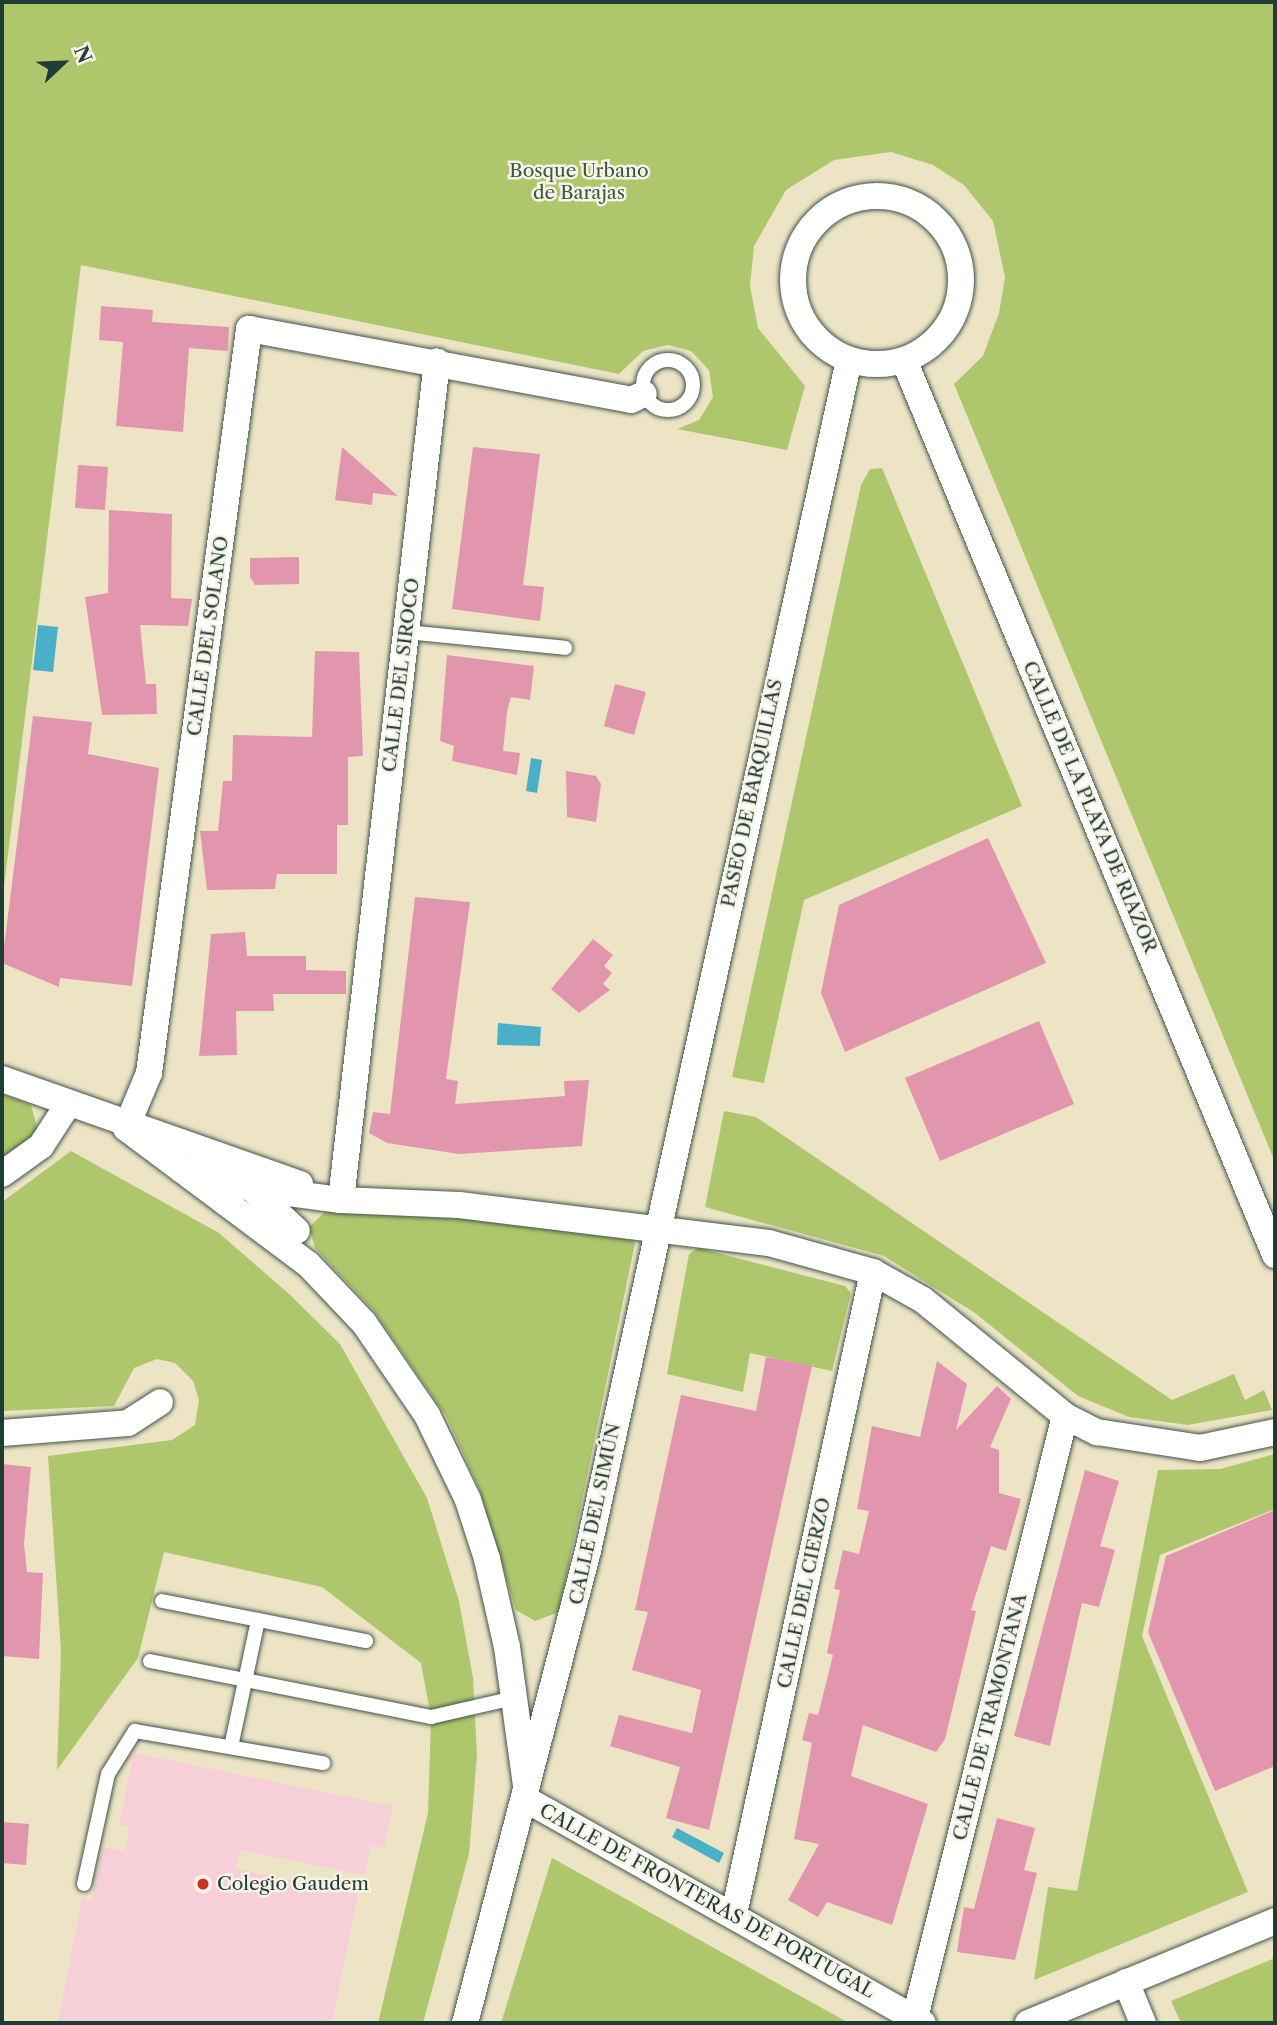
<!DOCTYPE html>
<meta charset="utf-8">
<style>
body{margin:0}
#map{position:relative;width:1277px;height:2025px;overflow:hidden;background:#ede4c5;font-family:"Libre Caslon Text",serif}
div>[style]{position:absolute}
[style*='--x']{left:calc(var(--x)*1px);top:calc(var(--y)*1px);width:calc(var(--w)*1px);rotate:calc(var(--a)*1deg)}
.built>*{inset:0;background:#f6cfd8}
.green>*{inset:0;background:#afc76c}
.water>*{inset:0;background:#49b0c8}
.building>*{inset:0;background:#e296ae}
.roads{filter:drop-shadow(0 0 2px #3e564a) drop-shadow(0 0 2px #3e564a)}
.lane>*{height:14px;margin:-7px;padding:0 7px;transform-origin:7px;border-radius:7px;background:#fff}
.lane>.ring{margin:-7px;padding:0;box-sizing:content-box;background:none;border:14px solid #fff;border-radius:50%}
.street>*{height:26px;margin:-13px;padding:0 13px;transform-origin:13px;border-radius:13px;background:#fff}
.street>.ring{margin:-13px;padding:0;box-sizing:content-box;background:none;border:26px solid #fff;border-radius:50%}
.dots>*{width:19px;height:19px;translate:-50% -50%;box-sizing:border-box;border:4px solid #f7f3e8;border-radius:50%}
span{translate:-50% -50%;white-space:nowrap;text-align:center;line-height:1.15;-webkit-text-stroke:5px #f7f3e8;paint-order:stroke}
.park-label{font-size:19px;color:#3c593f}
.street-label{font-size:19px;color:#1f3d34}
.poi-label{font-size:19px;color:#1f3d34}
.left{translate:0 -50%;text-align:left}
.frame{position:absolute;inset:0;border:4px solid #1f3d34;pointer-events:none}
.north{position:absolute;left:28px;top:28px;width:70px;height:70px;-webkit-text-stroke:5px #f7f3e8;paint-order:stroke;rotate:67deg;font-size:19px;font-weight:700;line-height:28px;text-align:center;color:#1f3d34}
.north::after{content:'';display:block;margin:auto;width:24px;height:32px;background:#1f3d34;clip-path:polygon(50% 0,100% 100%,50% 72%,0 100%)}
</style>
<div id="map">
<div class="built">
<i style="clip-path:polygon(134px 1753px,393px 1806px,384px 1848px,371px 1845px,365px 1875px,240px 1850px,236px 1869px,358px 1894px,332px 2023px,58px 2023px,82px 1899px,92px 1901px,103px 1847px,125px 1851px,129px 1827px,119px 1825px)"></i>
</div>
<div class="green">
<i style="clip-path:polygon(2px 2px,1275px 2px,1275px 1162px,954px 384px,983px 356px,999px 313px,1005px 277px,993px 221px,964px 185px,933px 165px,891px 152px,834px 160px,786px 190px,754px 246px,750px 286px,758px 328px,805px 386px,787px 450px,677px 429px,699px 420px,713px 397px,709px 370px,691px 351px,668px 345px,643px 351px,619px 374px,81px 265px,2px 903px)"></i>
<i style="clip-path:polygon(882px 468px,1022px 806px,804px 900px,764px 1083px,732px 1077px,861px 485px,870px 469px)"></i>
<i style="clip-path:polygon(2px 1094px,31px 1105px,38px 1131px,2px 1161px)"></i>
<i style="clip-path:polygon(724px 1111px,756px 1117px,1172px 1400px,1234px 1374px,1245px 1400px,1264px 1390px,1272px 1410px,1188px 1425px,1129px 1417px,1078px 1396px,975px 1313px,884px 1256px,705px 1207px)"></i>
<i style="clip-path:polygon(71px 1151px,219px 1233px,288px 1293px,340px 1344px,427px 1498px,459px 1601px,473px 1678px,477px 1755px,469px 1854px,423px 2023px,378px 2023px,428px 1813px,431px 1717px,421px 1663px,322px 1587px,164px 1552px,138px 1658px,57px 1770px,61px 1651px,48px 1456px,172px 1440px,195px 1425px,199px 1400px,193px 1381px,175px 1363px,157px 1359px,134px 1368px,114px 1406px,2px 1411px,2px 1202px)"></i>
<i style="clip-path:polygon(325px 1212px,503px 1221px,627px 1234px,635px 1243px,559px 1612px,535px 1621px,516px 1610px,478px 1486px,446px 1416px,374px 1311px,315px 1248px,309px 1227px)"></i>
<i style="clip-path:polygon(698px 1248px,845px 1286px,851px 1293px,832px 1371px,750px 1353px,743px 1392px,667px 1374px,689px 1254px)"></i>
<i style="clip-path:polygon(1275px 1454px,1275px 1509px,1160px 1555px,1142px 1636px,1248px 1892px,1034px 1980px,1048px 1887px,1077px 1891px,1158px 1470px,1220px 1469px)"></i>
<i style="clip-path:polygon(552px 1858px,849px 2023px,501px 2023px)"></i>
<i style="clip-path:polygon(1275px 1958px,1275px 2023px,1181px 2023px,1171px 2001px)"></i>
</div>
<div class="water">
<i style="clip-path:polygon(38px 625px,58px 627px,53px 672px,33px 670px)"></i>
<i style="clip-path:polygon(531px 758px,542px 760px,537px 793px,526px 791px)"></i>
<i style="clip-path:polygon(498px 1023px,541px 1027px,540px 1046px,497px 1045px)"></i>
<i style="clip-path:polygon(677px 1828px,724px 1853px,719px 1863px,672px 1837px)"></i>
</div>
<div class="building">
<i style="clip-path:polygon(101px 306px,153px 310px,152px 322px,229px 327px,228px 351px,189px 348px,183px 432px,116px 426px,123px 342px,99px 340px)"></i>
<i style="clip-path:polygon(342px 447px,398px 496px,373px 493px,372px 505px,335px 500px)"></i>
<i style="clip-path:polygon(473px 447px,540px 454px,523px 585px,544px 587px,540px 621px,452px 609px)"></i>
<i style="clip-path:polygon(78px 465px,108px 467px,105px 510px,75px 508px)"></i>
<i style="clip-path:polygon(109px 510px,172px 514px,171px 598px,192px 599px,188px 626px,140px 625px,146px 684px,156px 684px,157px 714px,102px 715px,85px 597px,108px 593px)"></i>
<i style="clip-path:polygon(299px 557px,299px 584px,255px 585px,250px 577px,250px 558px)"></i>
<i style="clip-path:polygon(315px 651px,359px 652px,363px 756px,348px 757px,348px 825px,337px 825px,337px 874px,277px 874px,275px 889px,207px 890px,200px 831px,218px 831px,223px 781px,232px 781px,233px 735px,312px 737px)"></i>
<i style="clip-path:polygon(447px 655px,534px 666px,530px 700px,511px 697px,507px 712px,503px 751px,520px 753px,517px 775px,452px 761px,454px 746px,440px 741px)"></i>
<i style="clip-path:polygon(615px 684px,646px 692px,634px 735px,604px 726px)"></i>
<i style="clip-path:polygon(33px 716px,92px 722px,88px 754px,159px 768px,132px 986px,60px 978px,59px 987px,2px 963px)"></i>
<i style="clip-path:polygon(566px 771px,596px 776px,601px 784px,596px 822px,567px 817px)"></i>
<i style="clip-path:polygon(988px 838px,1046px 963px,845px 1052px,821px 993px,839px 905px)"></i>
<i style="clip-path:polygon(415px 897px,470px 902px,446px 1079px,458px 1081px,455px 1104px,565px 1096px,564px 1081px,589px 1080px,582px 1146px,459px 1154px,387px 1143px,369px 1133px,373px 1112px,390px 1114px)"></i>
<i style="clip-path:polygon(245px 932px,247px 956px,306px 956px,306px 970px,346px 971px,346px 994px,273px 994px,274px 1011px,236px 1011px,237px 1055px,199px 1056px,211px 934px)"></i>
<i style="clip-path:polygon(593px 939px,613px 955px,604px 966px,612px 973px,603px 984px,610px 990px,579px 1013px,551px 989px)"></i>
<i style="clip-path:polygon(1039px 1021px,1074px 1104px,940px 1161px,905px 1078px)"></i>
<i style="clip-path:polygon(766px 1357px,812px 1366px,709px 1830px,666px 1818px,680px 1767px,610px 1746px,619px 1715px,692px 1733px,701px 1690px,632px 1670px,648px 1612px,635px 1610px,681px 1395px,756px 1411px)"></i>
<i style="clip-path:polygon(937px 1361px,967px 1384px,956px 1430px,997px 1386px,1011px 1399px,990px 1447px,999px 1450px,999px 1493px,1021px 1499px,1006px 1551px,991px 1546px,971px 1610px,976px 1611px,945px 1739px,936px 1752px,863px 1725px,851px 1776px,928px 1804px,892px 1925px,827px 1902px,818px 1917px,788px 1900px,819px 1844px,794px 1839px,812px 1743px,802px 1740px,809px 1713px,818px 1715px,833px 1655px,827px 1653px,840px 1590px,834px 1589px,843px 1550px,859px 1554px,869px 1511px,857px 1509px,872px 1426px,920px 1437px)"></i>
<i style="clip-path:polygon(2px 1464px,31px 1467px,24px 1544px,27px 1572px,43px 1573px,39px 1659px,2px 1656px)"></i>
<i style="clip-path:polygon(1085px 1470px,1119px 1481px,1100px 1546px,1115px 1550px,1099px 1607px,1082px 1603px,1050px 1746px,1014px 1736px)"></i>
<i style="clip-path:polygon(1275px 1510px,1275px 1766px,1215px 1791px,1148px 1632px,1166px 1556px)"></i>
<i style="clip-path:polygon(997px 1818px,1035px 1828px,1024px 1870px,1037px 1873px,1015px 1960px,957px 1952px,964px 1907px,974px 1909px)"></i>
<i style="clip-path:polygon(2px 1822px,29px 1824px,26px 1865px,2px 1863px)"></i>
</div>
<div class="roads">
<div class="lane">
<i class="ring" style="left:643px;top:360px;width:36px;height:36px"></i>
<i style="--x:406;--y:632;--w:160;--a:5.7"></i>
<i style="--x:162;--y:1601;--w:208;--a:11.1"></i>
<i style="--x:150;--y:1661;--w:287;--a:11.3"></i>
<i style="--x:431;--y:1717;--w:85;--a:-12.9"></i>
<i style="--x:231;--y:1747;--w:130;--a:-78"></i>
<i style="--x:84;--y:1884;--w:113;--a:-77.7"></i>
<i style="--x:108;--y:1774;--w:51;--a:-57.9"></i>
<i style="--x:135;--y:1731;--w:191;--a:9.7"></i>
</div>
<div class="street">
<i class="ring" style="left:793px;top:196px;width:142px;height:142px"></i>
<i style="--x:904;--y:360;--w:969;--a:67.48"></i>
<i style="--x:2;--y:1079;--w:316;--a:19.4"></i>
<i style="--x:126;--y:1128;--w:60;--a:-67.3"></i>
<i style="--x:149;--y:1073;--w:751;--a:-82.34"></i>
<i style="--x:249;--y:329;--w:389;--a:10.5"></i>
<i style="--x:631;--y:400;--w:14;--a:-25"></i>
<i style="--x:126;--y:1128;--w:227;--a:36.8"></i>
<i style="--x:308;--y:1264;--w:81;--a:46.5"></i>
<i style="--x:364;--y:1323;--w:112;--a:55.6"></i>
<i style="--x:427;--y:1415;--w:94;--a:64.2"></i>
<i style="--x:468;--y:1500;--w:62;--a:72.1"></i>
<i style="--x:487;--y:1559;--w:90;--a:77.2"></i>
<i style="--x:507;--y:1647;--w:139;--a:82.2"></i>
<i style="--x:182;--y:1170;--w:71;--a:14.6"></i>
<i style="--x:251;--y:1188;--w:91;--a:7.6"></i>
<i style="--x:341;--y:1200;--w:118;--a:2.4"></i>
<i style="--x:459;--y:1205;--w:312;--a:7"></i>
<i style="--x:769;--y:1243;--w:108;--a:15.6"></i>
<i style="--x:873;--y:1272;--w:57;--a:29.2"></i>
<i style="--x:923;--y:1300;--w:183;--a:39.2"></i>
<i style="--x:1065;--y:1416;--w:36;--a:27"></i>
<i style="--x:1097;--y:1432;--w:104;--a:8.8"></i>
<i style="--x:1200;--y:1448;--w:77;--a:-12"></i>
<i style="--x:2;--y:1174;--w:48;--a:-35.7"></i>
<i style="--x:41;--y:1146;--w:48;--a:-57"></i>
<i style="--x:250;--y:1187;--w:64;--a:43.1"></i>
<i style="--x:341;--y:1200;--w:844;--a:-83.47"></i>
<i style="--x:2;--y:1433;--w:126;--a:-4.5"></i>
<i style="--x:128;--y:1423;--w:38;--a:-33"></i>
<i style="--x:527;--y:1800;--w:454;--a:29.4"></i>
<i style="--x:734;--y:1914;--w:657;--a:-77.78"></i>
<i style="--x:1126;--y:1982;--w:44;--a:67.5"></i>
<i style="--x:915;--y:2018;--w:620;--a:-76.01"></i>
<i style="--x:465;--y:2023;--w:488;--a:-75.4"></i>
<i style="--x:588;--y:1551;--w:1219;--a:-77.64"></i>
<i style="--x:1028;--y:2023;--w:267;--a:-22.4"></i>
</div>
</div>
<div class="dots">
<i style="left:203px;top:1884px;background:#c8321e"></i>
</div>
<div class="park-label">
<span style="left:579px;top:182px">Bosque Urbano<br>de Barajas</span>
</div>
<div class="street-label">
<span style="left:208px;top:636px;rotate:-82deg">CALLE DEL SOLANO</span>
<span style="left:401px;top:675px;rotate:-83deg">CALLE DEL SIROCO</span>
<span style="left:752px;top:793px;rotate:-78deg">PASEO DE BARQUILLAS</span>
<span style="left:1090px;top:807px;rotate:67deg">CALLE DE LA PLAYA DE RIAZOR</span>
<span style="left:595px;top:1514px;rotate:-78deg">CALLE DEL SIMÚN</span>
<span style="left:804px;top:1593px;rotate:-78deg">CALLE DEL CIERZO</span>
<span style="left:990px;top:1717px;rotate:-76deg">CALLE DE TRAMONTANA</span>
<span style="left:707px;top:1901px;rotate:29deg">CALLE DE FRONTERAS DE PORTUGAL</span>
</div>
<div class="poi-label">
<span class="left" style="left:217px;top:1884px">Colegio Gaudem</span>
</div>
<div class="frame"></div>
<div class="north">N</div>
</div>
